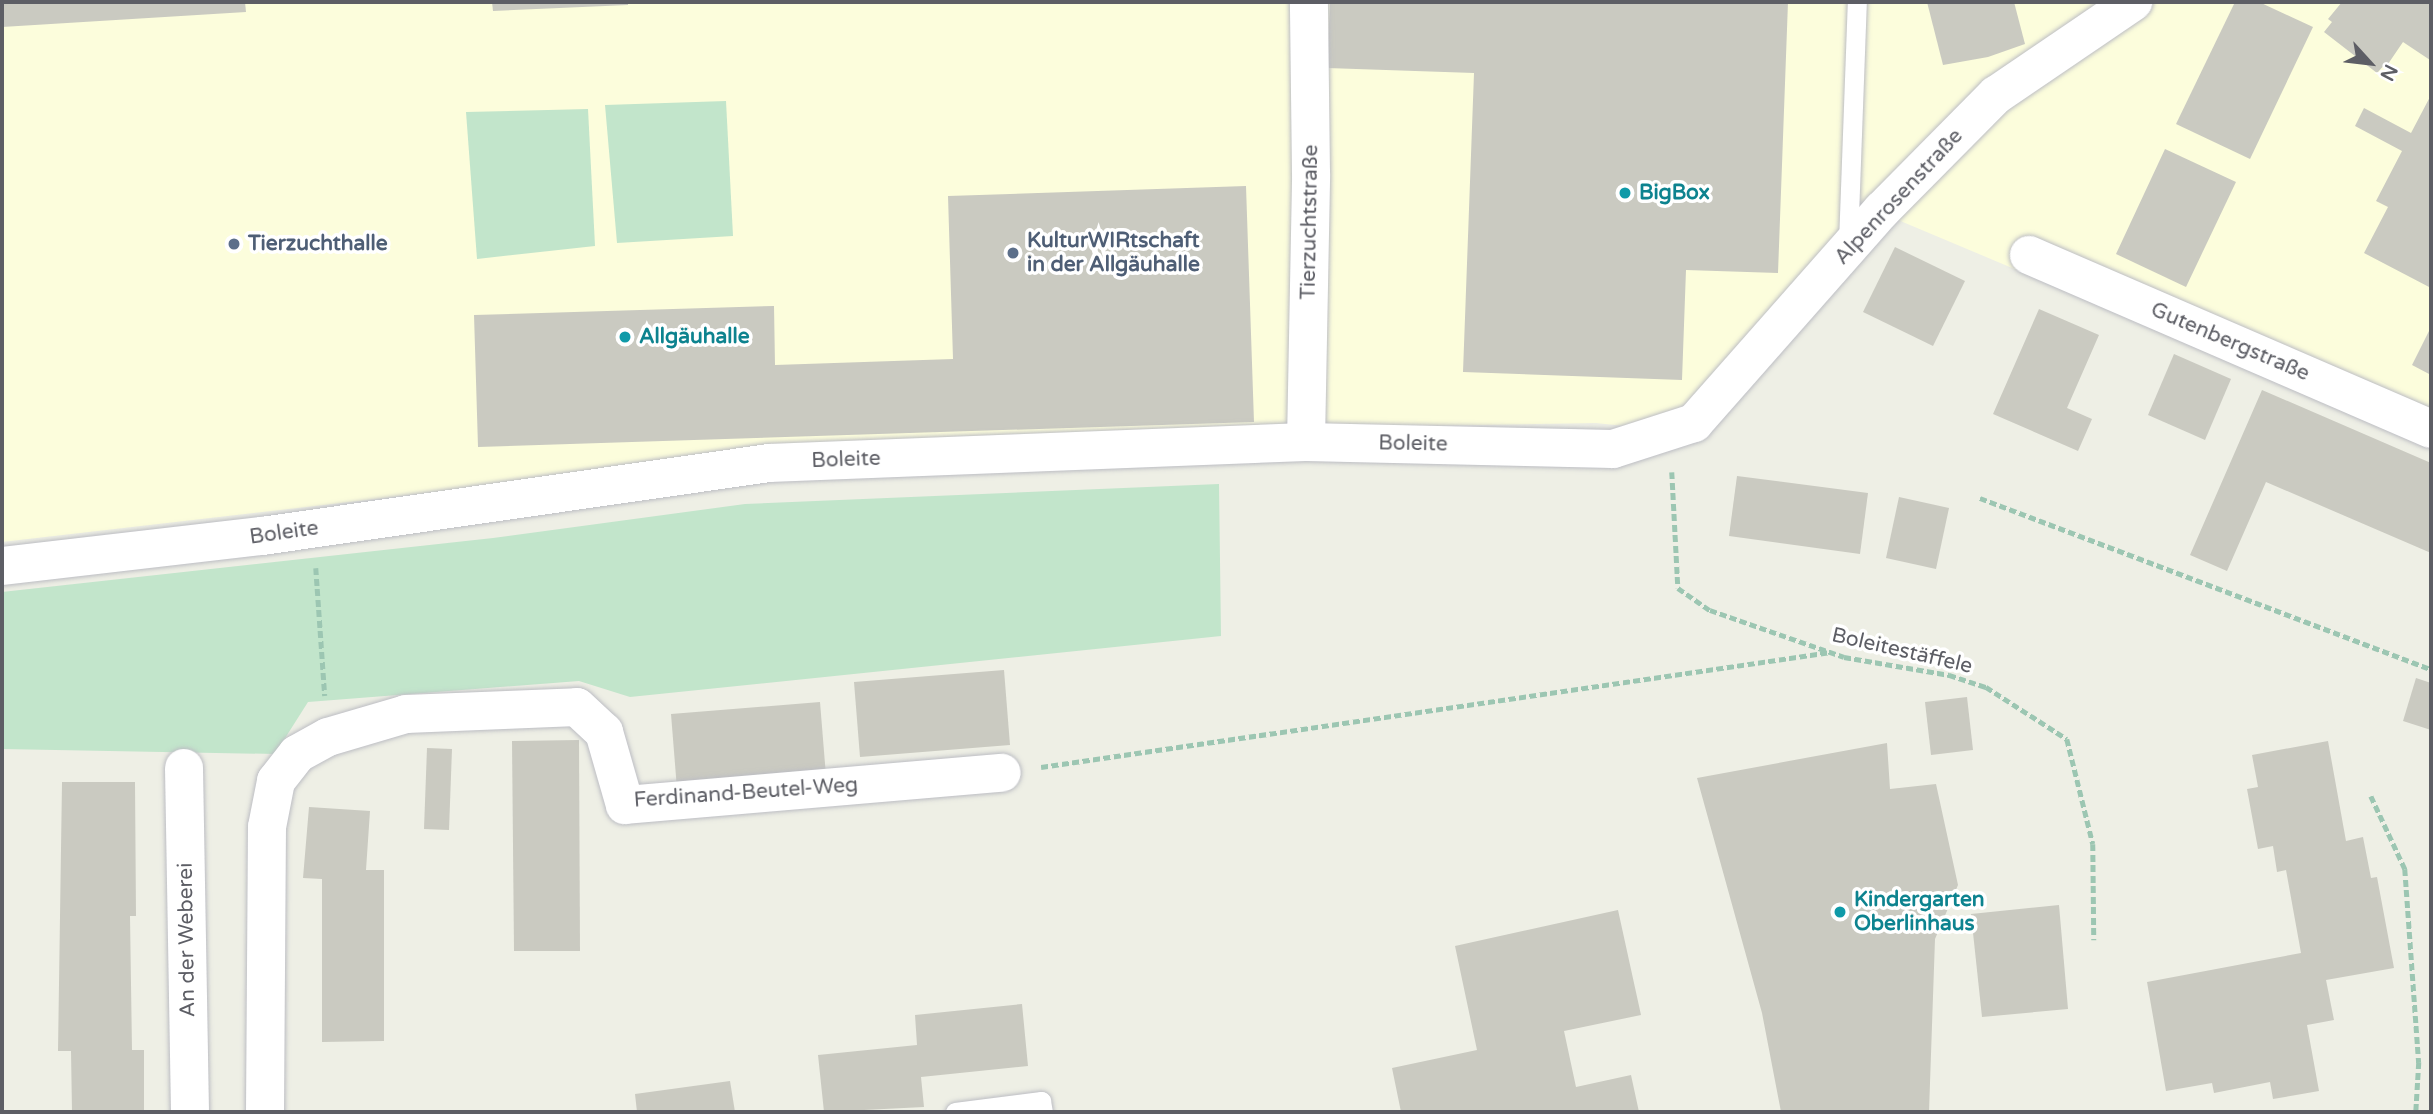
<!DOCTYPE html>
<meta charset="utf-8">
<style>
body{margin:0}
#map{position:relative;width:2433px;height:1114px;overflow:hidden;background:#eeefe5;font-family:"Varela Round",sans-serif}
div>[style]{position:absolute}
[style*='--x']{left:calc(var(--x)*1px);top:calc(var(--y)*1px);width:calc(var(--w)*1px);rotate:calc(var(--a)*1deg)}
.commercial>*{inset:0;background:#fcfddc}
.green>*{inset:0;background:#c2e5cb}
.building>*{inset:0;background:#cacac1}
.path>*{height:4.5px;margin-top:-2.25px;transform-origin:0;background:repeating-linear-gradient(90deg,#9cc6b2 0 7px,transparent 0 10.5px)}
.roads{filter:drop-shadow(0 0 2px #bcbdc3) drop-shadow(0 0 2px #bcbdc3)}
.service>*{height:19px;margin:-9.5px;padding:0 9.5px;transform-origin:9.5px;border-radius:9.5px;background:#fff}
.minor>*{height:38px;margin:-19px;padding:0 19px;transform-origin:19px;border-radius:19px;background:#fff}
.dots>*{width:19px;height:19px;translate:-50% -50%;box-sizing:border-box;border:4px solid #fff;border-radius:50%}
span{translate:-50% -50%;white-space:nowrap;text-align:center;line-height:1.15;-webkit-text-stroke:7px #fff;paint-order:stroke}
.culture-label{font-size:21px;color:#0d838f;font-weight:700}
.left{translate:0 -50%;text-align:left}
.street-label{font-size:21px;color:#5d5e65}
.service-label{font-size:21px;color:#4e5e75;font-weight:700}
.frame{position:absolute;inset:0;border:4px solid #5d5e65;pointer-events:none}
.north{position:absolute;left:2335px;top:28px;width:70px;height:70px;-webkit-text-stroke:5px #fff;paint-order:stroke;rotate:117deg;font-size:19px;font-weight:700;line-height:28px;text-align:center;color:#5d5e65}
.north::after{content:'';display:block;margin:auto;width:24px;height:32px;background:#5d5e65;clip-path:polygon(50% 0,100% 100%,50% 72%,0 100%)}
</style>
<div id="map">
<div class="commercial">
<i style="clip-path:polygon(2px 2px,2431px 2px,2431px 444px,1879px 212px,1662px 430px,1596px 423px,1292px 428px,776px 453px,2px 542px)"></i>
</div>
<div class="green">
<i style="clip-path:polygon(726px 101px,733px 236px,617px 243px,605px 105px)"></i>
<i style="clip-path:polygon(588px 109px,595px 246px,477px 259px,466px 112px)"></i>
<i style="clip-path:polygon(1219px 484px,1221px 636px,630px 697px,579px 681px,308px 702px,275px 754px,2px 749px,2px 592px,493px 538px,745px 504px)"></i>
</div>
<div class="building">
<i style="clip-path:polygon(2px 2px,245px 2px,246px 12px,2px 27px)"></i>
<i style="clip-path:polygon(492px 2px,628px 2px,628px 5px,493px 11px)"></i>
<i style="clip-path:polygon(1330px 2px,1788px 2px,1778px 273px,1686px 270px,1682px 380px,1463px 372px,1474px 73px,1327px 68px)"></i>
<i style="clip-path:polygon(1927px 2px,2014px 2px,2025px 44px,1988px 57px,1943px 65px)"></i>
<i style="clip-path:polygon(2235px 2px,2259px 2px,2313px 27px,2250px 159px,2176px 124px)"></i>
<i style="clip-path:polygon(2342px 2px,2431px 2px,2430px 60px,2403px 42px,2388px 64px,2386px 63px,2377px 73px,2324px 32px,2332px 22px,2328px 19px)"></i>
<i style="clip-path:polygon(2431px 95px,2431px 288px,2364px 253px,2388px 207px,2376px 201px,2402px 151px,2355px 126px,2364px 108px,2411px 133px)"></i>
<i style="clip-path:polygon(2165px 149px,2236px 182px,2186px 287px,2116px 254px)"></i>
<i style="clip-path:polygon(1246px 186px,1254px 422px,478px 447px,474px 315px,774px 306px,775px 365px,953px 359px,948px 196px)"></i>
<i style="clip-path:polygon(1895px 247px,1965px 281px,1933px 346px,1863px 312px)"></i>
<i style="clip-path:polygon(2039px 309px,2099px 335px,2067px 408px,2092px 419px,2078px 451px,1993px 414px)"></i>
<i style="clip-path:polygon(2431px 327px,2431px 375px,2412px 365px)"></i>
<i style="clip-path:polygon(2174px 354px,2231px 379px,2205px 440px,2148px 415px)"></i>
<i style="clip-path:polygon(2262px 390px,2431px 463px,2431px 553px,2266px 482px,2227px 571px,2190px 555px)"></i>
<i style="clip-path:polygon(1737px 476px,1868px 493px,1860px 554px,1729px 536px)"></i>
<i style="clip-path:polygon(1899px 497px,1949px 508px,1936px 569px,1886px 558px)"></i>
<i style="clip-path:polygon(1004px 670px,1010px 745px,860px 757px,854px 682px)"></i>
<i style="clip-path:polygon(2416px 678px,2431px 683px,2431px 730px,2403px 721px)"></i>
<i style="clip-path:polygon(1967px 697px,1973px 750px,1931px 755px,1925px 702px)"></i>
<i style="clip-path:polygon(820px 702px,826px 776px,677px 789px,671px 714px)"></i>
<i style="clip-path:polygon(579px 740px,580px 951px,514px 951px,512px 741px)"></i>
<i style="clip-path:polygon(2328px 741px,2346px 841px,2363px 837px,2371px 878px,2377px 877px,2394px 968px,2326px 980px,2334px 1020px,2307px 1025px,2319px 1091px,2273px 1099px,2270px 1082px,2214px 1093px,2212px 1083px,2166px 1091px,2147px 982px,2301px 953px,2286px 870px,2277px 872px,2273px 846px,2258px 849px,2247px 789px,2258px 787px,2252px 755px)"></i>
<i style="clip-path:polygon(1887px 743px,1890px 789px,1936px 784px,1958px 885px,1935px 939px,1929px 1112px,1781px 1112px,1762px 1013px,1697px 778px)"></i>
<i style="clip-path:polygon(427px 748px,452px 749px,449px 830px,424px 829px)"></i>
<i style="clip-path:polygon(62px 782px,135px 782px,136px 916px,130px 916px,132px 1050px,144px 1050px,144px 1112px,72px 1112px,71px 1051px,58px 1051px)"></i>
<i style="clip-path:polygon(309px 807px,370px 811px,366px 870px,384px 870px,384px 1041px,322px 1042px,322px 879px,303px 878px)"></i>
<i style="clip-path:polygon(2059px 905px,2068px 1009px,1982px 1017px,1971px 914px)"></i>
<i style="clip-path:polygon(1618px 910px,1641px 1015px,1564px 1031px,1576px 1087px,1631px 1075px,1639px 1112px,1401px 1112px,1392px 1068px,1477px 1050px,1455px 946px)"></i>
<i style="clip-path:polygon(1022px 1004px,1028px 1066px,921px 1077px,924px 1107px,824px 1112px,818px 1055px,917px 1045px,915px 1015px)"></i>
<i style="clip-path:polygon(730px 1081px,735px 1112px,637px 1112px,635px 1094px)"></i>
</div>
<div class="path">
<i style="--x:1672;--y:472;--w:116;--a:87"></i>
<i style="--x:1678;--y:588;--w:39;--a:35"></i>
<i style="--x:1710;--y:610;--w:142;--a:19.3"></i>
<i style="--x:1844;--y:657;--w:107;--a:9.7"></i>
<i style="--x:1949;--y:675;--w:39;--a:18"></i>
<i style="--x:1986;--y:687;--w:96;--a:32.7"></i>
<i style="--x:2067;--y:739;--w:108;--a:76.1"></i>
<i style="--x:2093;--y:844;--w:96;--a:89.4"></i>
<i style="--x:1980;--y:498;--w:482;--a:20.8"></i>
<i style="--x:316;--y:568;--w:128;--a:86"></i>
<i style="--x:1041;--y:767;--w:798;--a:-8.28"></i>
<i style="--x:2371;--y:796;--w:81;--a:65"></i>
<i style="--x:2405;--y:869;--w:194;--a:85.9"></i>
<i style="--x:2419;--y:1062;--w:50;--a:93.4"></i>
</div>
<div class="roads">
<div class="service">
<i style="--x:1848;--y:243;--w:241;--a:-87.9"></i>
<i style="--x:955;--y:1112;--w:87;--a:-7.3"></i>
<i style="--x:1041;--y:1101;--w:11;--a:80"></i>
</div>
<div class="minor">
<i style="--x:2029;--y:255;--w:438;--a:23.4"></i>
<i style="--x:1306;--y:442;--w:268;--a:-88.9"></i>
<i style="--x:1311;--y:174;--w:172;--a:-90.7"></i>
<i style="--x:2;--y:566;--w:262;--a:-6.6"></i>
<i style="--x:262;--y:536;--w:512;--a:-8.19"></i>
<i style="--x:769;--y:463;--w:537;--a:-2.24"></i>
<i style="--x:1306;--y:442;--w:307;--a:1.3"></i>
<i style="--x:1613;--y:449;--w:85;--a:-17.8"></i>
<i style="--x:1694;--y:423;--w:284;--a:-48.6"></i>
<i style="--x:1882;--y:210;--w:162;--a:-45.3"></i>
<i style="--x:1996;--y:95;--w:166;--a:-34.2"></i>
<i style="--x:184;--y:768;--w:344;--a:89"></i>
<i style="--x:265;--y:1112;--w:285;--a:-89.6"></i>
<i style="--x:267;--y:827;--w:47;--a:-78.9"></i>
<i style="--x:276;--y:781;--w:34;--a:-52"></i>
<i style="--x:297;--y:754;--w:35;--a:-29"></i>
<i style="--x:328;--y:737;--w:81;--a:-16.4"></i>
<i style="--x:406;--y:714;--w:171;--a:-2.3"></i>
<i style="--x:577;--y:707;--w:37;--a:43"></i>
<i style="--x:604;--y:732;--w:76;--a:74"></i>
<i style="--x:625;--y:805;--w:378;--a:-4.9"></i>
</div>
</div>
<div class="dots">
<i style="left:1625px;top:193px;background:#0f9aa8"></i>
<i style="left:234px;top:244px;background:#5c6f8a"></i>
<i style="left:1013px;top:253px;background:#5c6f8a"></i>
<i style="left:625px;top:337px;background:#0f9aa8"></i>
<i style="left:1840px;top:912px;background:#0f9aa8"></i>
</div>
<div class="culture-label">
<span class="left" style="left:1639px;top:193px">BigBox</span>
<span class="left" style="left:639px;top:337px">Allgäuhalle</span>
<span class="left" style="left:1854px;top:912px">Kindergarten<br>Oberlinhaus</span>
</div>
<div class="street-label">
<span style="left:1899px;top:197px;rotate:-47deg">Alpenrosenstraße</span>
<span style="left:1310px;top:222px;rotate:-89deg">Tierzuchtstraße</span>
<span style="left:2230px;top:342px;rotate:23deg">Gutenbergstraße</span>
<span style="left:1413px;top:444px;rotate:1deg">Boleite</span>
<span style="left:846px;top:460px;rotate:-2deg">Boleite</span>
<span style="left:284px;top:533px;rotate:-8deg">Boleite</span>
<span style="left:1902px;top:651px;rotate:13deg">Boleitestäffele</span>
<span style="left:746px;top:793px;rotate:-4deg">Ferdinand-Beutel-Weg</span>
<span style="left:187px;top:940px;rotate:-91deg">An der Weberei</span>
</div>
<div class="service-label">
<span class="left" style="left:1027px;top:253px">KulturWIRtschaft<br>in der Allgäuhalle</span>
<span class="left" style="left:248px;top:244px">Tierzuchthalle</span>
</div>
<div class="frame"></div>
<div class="north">N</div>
</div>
